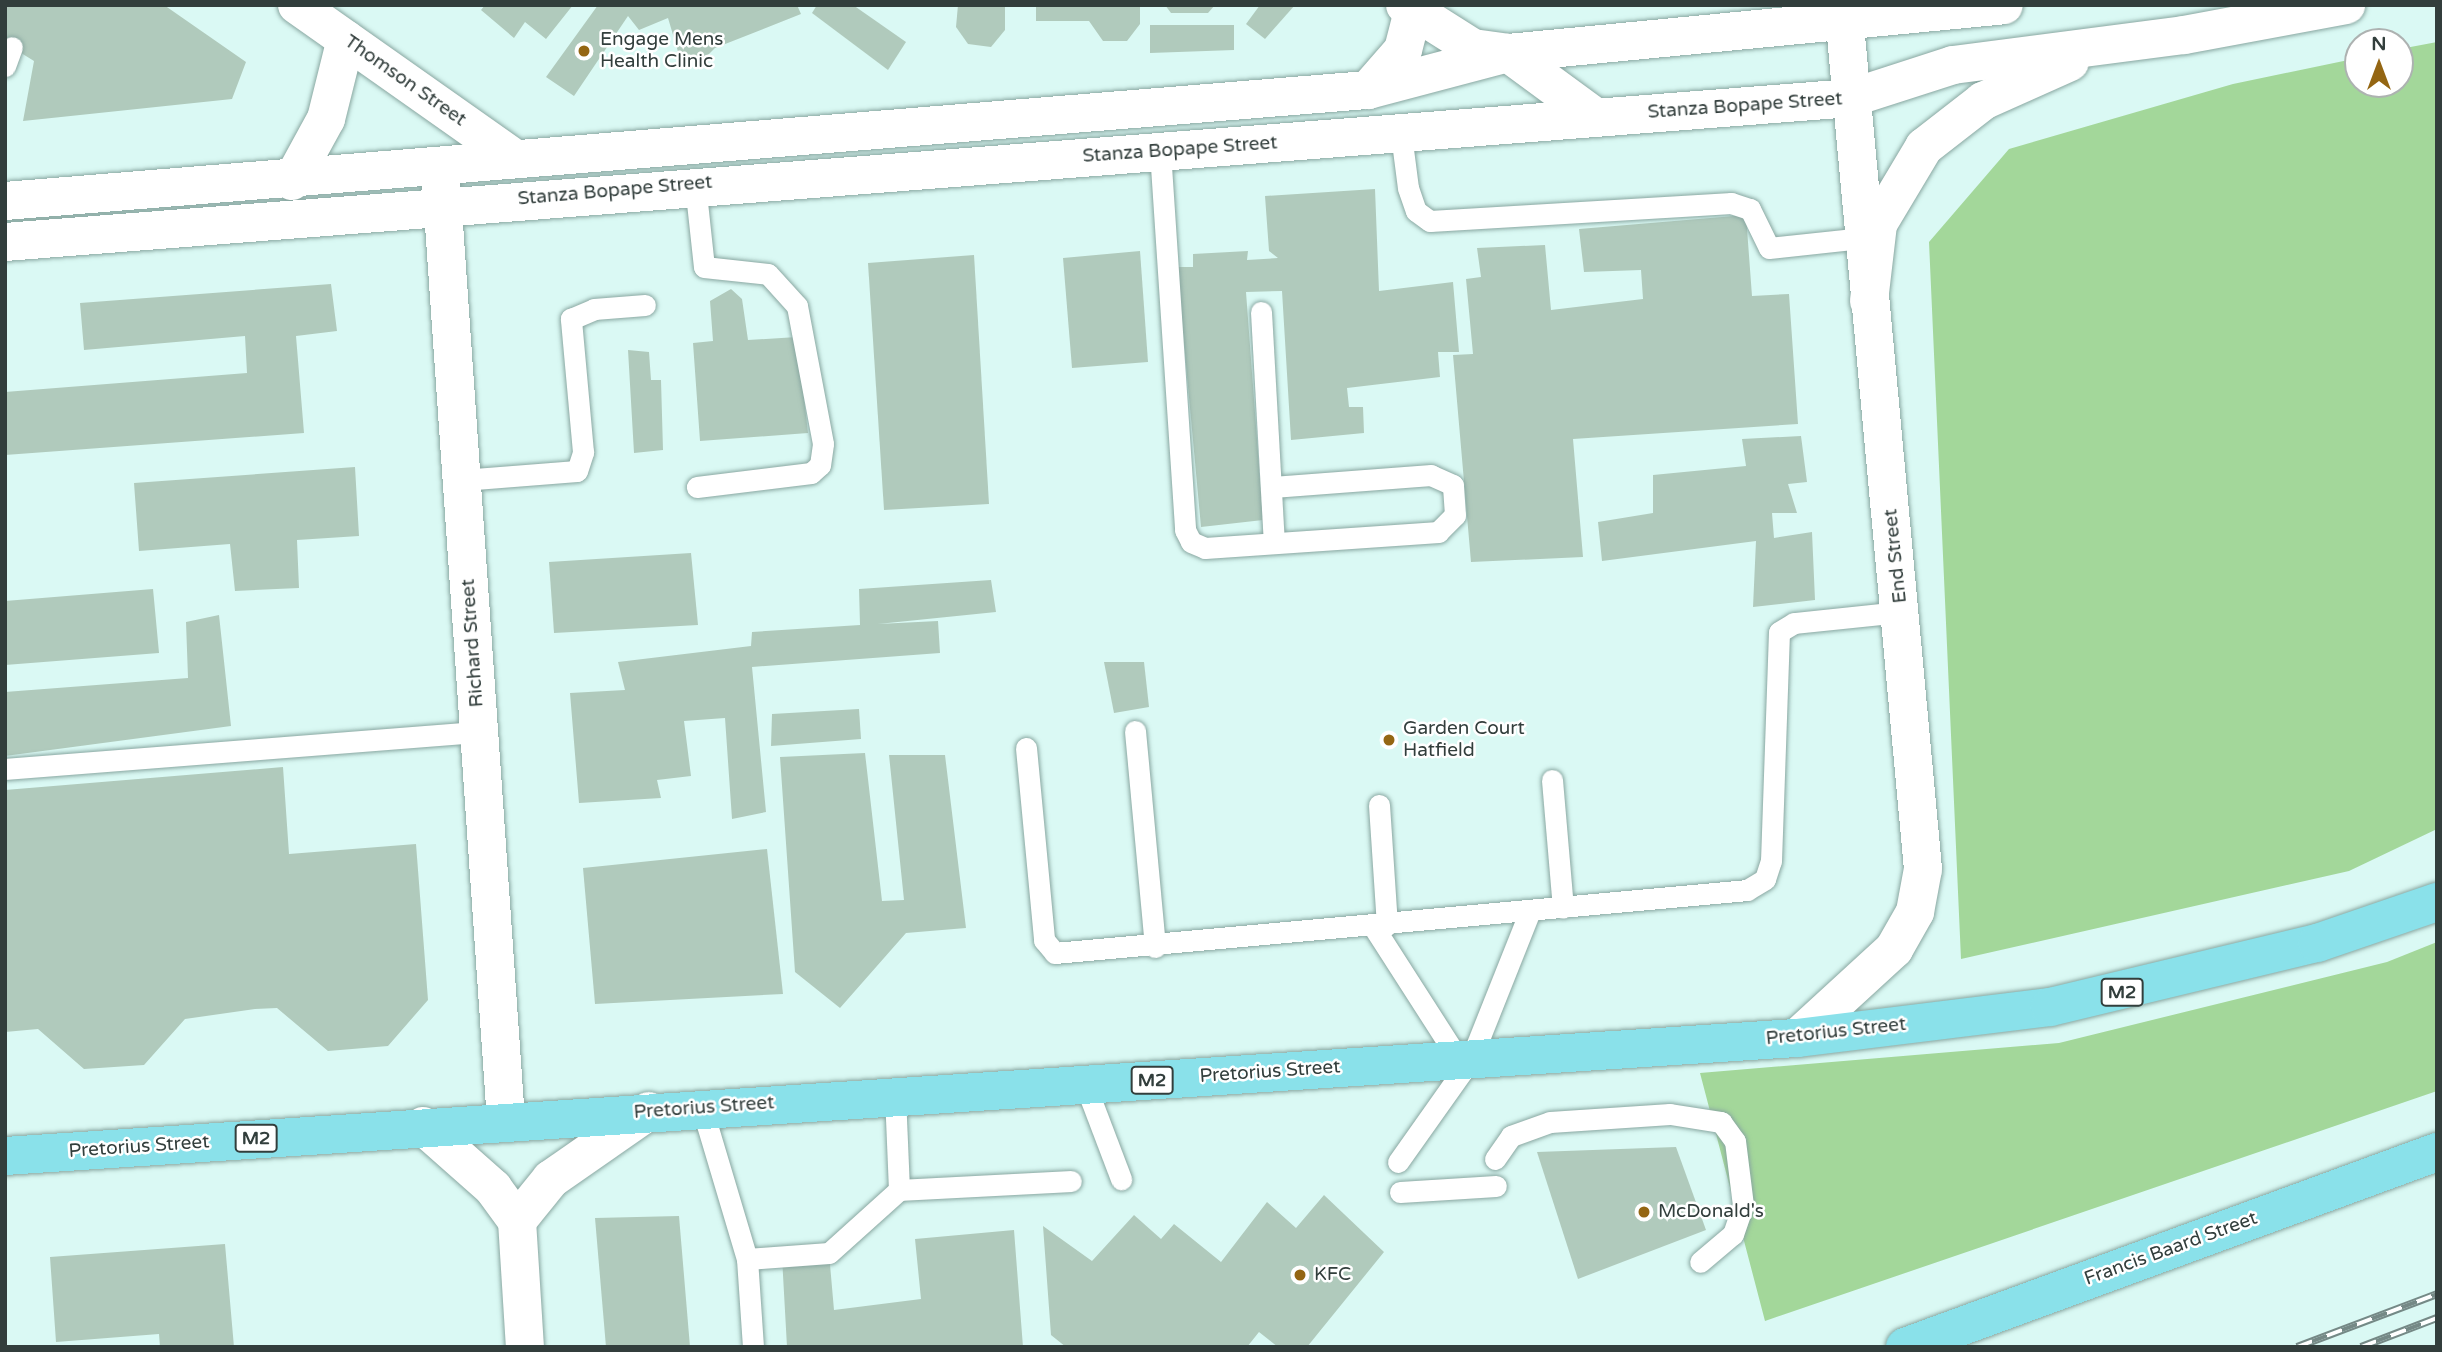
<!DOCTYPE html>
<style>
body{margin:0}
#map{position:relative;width:2442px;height:1352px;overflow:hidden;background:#daf9f4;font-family:"Varela Round",sans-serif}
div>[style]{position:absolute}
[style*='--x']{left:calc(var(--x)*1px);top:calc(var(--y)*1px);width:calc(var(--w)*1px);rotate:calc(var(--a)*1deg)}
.green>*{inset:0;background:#a3d79a}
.building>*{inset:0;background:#b0cabc}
.roads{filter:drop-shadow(0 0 2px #89a7a1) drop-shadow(0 0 2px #89a7a1)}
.lane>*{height:21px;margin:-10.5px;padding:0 10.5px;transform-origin:10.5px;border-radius:10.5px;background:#fff}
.street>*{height:38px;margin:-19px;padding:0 19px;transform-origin:19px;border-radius:19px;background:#fff}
.secondary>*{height:38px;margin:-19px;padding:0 19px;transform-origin:19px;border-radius:19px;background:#fff}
.primary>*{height:38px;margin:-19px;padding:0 19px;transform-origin:19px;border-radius:19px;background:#8ae1ea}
.rail>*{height:8px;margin-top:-4px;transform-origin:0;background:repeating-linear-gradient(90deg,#fff 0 16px,#758986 0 32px);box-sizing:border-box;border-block:2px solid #758986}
.dots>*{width:19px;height:19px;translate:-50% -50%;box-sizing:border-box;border:4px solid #fff;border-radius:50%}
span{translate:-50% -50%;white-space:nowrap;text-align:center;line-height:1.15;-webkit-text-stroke:5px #fff;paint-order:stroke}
.shield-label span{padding:2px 5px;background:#fff;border:2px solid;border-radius:5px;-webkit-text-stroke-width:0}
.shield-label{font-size:18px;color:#323e3c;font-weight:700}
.poi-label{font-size:19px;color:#323e3c}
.left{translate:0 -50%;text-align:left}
.street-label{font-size:19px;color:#323e3c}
.frame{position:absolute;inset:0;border:7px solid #323e3c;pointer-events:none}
.north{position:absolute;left:2344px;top:28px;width:70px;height:70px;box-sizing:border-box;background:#fff;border:2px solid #adb2b1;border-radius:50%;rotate:0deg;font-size:19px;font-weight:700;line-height:28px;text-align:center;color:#323e3c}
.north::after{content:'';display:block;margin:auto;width:24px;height:32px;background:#946613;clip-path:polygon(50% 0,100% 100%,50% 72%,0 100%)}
</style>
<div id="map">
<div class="green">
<i style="clip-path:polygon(2437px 42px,2437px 829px,2349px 871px,1961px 959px,1929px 242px,2009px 149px,2233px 84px,2358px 58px,2358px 84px,2400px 84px,2400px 49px)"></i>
<i style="clip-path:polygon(2437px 942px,2437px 1091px,1765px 1321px,1700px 1073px,2059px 1043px,2387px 962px)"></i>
</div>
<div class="building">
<i style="clip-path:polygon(5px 5px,164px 5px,246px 62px,232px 99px,23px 121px,34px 61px,5px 43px)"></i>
<i style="clip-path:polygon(485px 5px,573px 5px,546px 39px,525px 22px,514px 38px,481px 10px)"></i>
<i style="clip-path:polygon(598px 5px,797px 5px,801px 14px,715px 48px,699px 64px,679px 55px,668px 18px,639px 30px,628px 16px,574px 96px,546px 77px)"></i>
<i style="clip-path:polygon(817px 5px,853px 5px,906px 42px,888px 70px,812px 13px)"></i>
<i style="clip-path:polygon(958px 5px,1005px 5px,1005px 30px,991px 47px,968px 44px,956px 27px)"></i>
<i style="clip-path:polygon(1036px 5px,1140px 5px,1140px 24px,1127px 41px,1103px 41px,1089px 21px,1036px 21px)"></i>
<i style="clip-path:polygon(1165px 5px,1215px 5px,1208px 13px,1171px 13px)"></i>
<i style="clip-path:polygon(1260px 5px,1295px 5px,1265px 39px,1246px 24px)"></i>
<i style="clip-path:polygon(1150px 25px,1234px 25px,1234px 50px,1150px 53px)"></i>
<i style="clip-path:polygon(1375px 189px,1379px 291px,1453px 282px,1459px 352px,1438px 352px,1440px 377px,1347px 388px,1349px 407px,1363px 407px,1364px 433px,1291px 440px,1282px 291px,1246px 292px,1263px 520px,1201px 527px,1177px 267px,1193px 267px,1193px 254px,1248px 251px,1247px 260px,1278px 258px,1269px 251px,1265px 196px)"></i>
<i style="clip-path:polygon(1746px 215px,1752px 296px,1789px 294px,1798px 424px,1573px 439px,1583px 557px,1471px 562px,1453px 355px,1473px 354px,1466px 279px,1481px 277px,1477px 248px,1545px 245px,1551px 310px,1643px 299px,1641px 270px,1584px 272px,1579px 229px)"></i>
<i style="clip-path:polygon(1140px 251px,1148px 362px,1072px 368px,1063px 258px)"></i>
<i style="clip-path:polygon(974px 255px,989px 504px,884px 510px,868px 263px)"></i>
<i style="clip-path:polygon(331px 284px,337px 331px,296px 336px,304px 433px,5px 455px,5px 392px,247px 373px,245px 336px,84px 350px,80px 303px)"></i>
<i style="clip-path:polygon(731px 289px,742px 299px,748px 340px,797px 337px,808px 433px,700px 441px,693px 343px,713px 341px,710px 301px)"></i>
<i style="clip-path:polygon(628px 350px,649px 352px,651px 380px,661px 380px,663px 450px,634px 453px)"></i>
<i style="clip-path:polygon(1801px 436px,1807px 482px,1788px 484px,1797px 513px,1772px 513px,1774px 538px,1812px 532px,1815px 600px,1753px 607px,1756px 541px,1602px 561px,1598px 522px,1653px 513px,1653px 475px,1746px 466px,1742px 439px)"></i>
<i style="clip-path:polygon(355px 467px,359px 536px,297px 540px,299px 588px,235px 591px,230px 544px,139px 551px,134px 483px)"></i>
<i style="clip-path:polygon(691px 553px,698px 625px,554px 633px,549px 562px)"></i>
<i style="clip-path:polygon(991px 580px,996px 612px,878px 624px,938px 621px,940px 653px,752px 667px,766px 812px,732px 819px,725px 718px,684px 721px,691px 776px,657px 780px,661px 798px,579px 803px,570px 693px,625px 690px,618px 662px,751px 646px,752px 632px,860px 625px,859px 589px)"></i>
<i style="clip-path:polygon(153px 589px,159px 653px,5px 665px,5px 601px)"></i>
<i style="clip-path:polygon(219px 615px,231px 726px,5px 756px,5px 692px,188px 678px,186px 622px)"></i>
<i style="clip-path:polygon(1104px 662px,1144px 662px,1149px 707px,1114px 713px)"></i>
<i style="clip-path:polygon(859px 709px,861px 739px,771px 746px,772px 714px)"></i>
<i style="clip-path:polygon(865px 753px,882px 901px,904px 900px,889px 755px,945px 755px,966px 928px,906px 933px,840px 1008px,795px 972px,780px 757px)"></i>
<i style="clip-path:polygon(283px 767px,289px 854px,416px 844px,428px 1000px,388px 1046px,328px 1051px,277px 1008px,255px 1009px,185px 1019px,144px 1065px,84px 1069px,38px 1029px,5px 1032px,5px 790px)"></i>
<i style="clip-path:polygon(767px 849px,783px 994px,595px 1004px,583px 868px)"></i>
<i style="clip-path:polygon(1676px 1147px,1706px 1230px,1578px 1279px,1537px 1152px)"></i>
<i style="clip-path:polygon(1324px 1195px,1384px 1252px,1307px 1347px,1278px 1347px,1259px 1332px,1247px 1347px,1066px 1347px,1051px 1335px,1043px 1226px,1092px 1261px,1134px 1215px,1161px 1239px,1174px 1224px,1221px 1262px,1267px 1202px,1296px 1228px)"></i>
<i style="clip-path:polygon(679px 1216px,690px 1347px,606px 1347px,595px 1218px)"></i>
<i style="clip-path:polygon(1014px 1230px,1023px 1347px,787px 1347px,782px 1257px,829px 1253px,834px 1310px,921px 1299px,915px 1239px)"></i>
<i style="clip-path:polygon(225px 1244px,234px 1347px,160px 1347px,159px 1334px,56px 1342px,50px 1257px)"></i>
</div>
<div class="roads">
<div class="lane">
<i style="--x:5;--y:66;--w:20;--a:-70"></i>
<i style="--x:1401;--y:134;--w:54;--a:82.6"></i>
<i style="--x:1408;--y:188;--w:24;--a:71"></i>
<i style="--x:1416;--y:211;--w:17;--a:36"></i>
<i style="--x:1430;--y:221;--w:302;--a:-3.4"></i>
<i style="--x:1731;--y:203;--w:20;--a:18"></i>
<i style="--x:1750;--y:209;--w:43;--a:64"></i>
<i style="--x:1769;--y:248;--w:95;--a:-6.1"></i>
<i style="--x:1160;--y:151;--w:380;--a:86.2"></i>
<i style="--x:1185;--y:530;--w:13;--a:63"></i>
<i style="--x:1191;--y:542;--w:15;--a:23"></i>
<i style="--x:1205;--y:548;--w:234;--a:-3.9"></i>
<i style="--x:1438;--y:532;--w:24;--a:-45"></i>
<i style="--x:1455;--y:515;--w:30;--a:-94"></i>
<i style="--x:1453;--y:485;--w:24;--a:-156"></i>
<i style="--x:1431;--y:475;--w:159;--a:175.7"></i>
<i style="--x:695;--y:184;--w:83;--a:83.8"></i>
<i style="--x:704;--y:267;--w:64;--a:6.2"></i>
<i style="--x:768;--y:274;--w:43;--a:47.8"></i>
<i style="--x:797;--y:306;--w:140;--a:79.3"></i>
<i style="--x:823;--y:444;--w:21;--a:98"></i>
<i style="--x:820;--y:465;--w:12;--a:138"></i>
<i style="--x:811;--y:473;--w:115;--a:173"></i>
<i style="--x:1261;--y:312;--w:231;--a:86.8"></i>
<i style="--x:462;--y:480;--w:115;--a:-4.5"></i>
<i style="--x:577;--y:471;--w:20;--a:-72"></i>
<i style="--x:583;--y:452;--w:134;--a:-95.2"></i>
<i style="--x:571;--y:319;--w:25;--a:-23"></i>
<i style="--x:594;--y:309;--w:51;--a:-4.5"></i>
<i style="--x:1135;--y:731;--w:217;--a:84.7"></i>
<i style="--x:1026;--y:748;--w:193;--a:84.6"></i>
<i style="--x:1044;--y:940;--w:17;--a:50"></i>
<i style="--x:1055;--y:953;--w:695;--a:-5.2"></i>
<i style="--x:1747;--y:890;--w:21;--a:-31"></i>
<i style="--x:1765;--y:879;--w:19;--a:-72"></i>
<i style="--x:1771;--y:861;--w:229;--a:-88"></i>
<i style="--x:1779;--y:632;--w:17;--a:-31"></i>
<i style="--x:1794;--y:623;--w:108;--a:-5.9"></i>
<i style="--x:5;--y:769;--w:475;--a:-4.5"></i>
<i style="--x:1552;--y:780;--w:128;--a:85.1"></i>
<i style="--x:1379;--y:805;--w:120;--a:86.2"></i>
<i style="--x:1373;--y:926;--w:159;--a:57.3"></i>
<i style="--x:1085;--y:1084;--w:102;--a:69.2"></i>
<i style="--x:702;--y:1108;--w:158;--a:73.4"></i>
<i style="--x:747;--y:1259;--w:88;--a:86.1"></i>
<i style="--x:1495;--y:1159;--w:28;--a:-55"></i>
<i style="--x:1511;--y:1136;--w:41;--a:-19.7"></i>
<i style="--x:1550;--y:1122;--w:120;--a:-3.8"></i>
<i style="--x:1670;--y:1114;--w:52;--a:8.9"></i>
<i style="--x:1721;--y:1122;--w:24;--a:54"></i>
<i style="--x:1735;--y:1141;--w:64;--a:82.9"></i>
<i style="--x:1743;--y:1205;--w:31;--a:109"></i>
<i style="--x:1733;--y:1234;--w:43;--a:139.7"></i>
<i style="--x:1398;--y:1162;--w:126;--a:-54.7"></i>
<i style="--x:1471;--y:1059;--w:159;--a:-68.3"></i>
<i style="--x:899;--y:1190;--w:172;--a:-3"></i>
<i style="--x:1400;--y:1192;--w:96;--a:-3.6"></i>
<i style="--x:747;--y:1259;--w:82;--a:-4.2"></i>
<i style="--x:829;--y:1253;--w:94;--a:-42"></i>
<i style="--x:899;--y:1190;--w:94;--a:-92.4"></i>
</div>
<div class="street">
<i style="--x:297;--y:5;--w:266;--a:35.2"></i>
<i style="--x:1405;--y:5;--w:80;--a:32.3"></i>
<i style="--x:1473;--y:48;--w:35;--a:8"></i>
<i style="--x:1508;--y:53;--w:108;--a:36.3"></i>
<i style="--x:440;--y:167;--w:955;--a:86.04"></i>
<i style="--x:1797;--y:1038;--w:132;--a:-42.5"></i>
<i style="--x:1894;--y:949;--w:43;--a:-60.4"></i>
<i style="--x:1915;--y:912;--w:44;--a:-79.5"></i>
<i style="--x:1923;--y:869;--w:848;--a:-95.28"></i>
<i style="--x:423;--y:1126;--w:94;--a:41.5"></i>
<i style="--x:493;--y:1188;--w:41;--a:54"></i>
<i style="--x:517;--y:1221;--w:126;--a:86.4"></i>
<i style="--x:517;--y:1221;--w:54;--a:-51"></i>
<i style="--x:551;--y:1179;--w:119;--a:-34.8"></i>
</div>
<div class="secondary">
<i style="--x:1368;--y:90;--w:53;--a:-48.8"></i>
<i style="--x:1403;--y:50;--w:40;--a:-75.6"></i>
<i style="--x:292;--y:181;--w:71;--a:-61.3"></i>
<i style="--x:326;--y:119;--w:82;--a:-76"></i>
<i style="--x:5;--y:201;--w:1368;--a:-4.66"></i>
<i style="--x:1368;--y:90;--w:145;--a:-14.8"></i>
<i style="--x:1508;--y:53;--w:498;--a:-5.5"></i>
<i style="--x:5;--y:242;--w:1852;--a:-4.46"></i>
<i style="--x:1851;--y:98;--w:107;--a:-17.9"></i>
<i style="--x:1953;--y:65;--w:233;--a:-7.4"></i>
<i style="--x:2184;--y:35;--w:165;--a:-10.5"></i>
<i style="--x:1869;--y:301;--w:78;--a:-83.3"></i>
<i style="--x:1878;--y:224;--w:90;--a:-59.1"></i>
<i style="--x:1924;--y:147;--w:75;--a:-37.9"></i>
<i style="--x:1983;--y:101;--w:95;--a:-24.1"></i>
</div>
<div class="primary">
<i style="--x:5;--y:1156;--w:1796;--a:-3.77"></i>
<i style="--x:1797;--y:1038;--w:255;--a:-7"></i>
<i style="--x:2050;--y:1007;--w:275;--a:-13.5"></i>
<i style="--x:2317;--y:943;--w:127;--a:-18.9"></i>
<i style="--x:1905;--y:1347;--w:567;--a:-20.13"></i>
</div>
</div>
<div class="rail">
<i style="--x:2297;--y:1347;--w:150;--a:-20.7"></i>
<i style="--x:2361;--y:1347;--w:81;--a:-20.9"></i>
</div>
<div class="dots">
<i style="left:584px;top:51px;background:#946613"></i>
<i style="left:1389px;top:740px;background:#946613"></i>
<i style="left:1644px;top:1212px;background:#946613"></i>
<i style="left:1300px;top:1275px;background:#946613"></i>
</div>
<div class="shield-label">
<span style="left:2122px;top:992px">M2</span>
<span style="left:1152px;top:1080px">M2</span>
<span style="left:256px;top:1138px">M2</span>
</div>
<div class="poi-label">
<span class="left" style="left:600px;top:51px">Engage Mens<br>Health Clinic</span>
<span class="left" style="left:1403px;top:740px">Garden Court<br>Hatfield</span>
<span class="left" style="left:1658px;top:1212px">McDonald's</span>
<span class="left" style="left:1314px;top:1275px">KFC</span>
</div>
<div class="street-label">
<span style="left:405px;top:81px;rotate:35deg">Thomson Street</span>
<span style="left:1745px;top:106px;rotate:-4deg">Stanza Bopape Street</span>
<span style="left:1180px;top:150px;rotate:-4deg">Stanza Bopape Street</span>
<span style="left:615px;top:191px;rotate:-5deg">Stanza Bopape Street</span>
<span style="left:1896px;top:556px;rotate:-96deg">End Street</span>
<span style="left:473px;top:643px;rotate:-94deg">Richard Street</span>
<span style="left:1836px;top:1032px;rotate:-6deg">Pretorius Street</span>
<span style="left:1270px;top:1072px;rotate:-4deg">Pretorius Street</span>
<span style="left:704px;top:1108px;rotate:-4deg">Pretorius Street</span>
<span style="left:139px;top:1147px;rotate:-4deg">Pretorius Street</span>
<span style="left:2171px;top:1249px;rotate:-20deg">Francis Baard Street</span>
</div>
<div class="frame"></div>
<div class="north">N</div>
</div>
